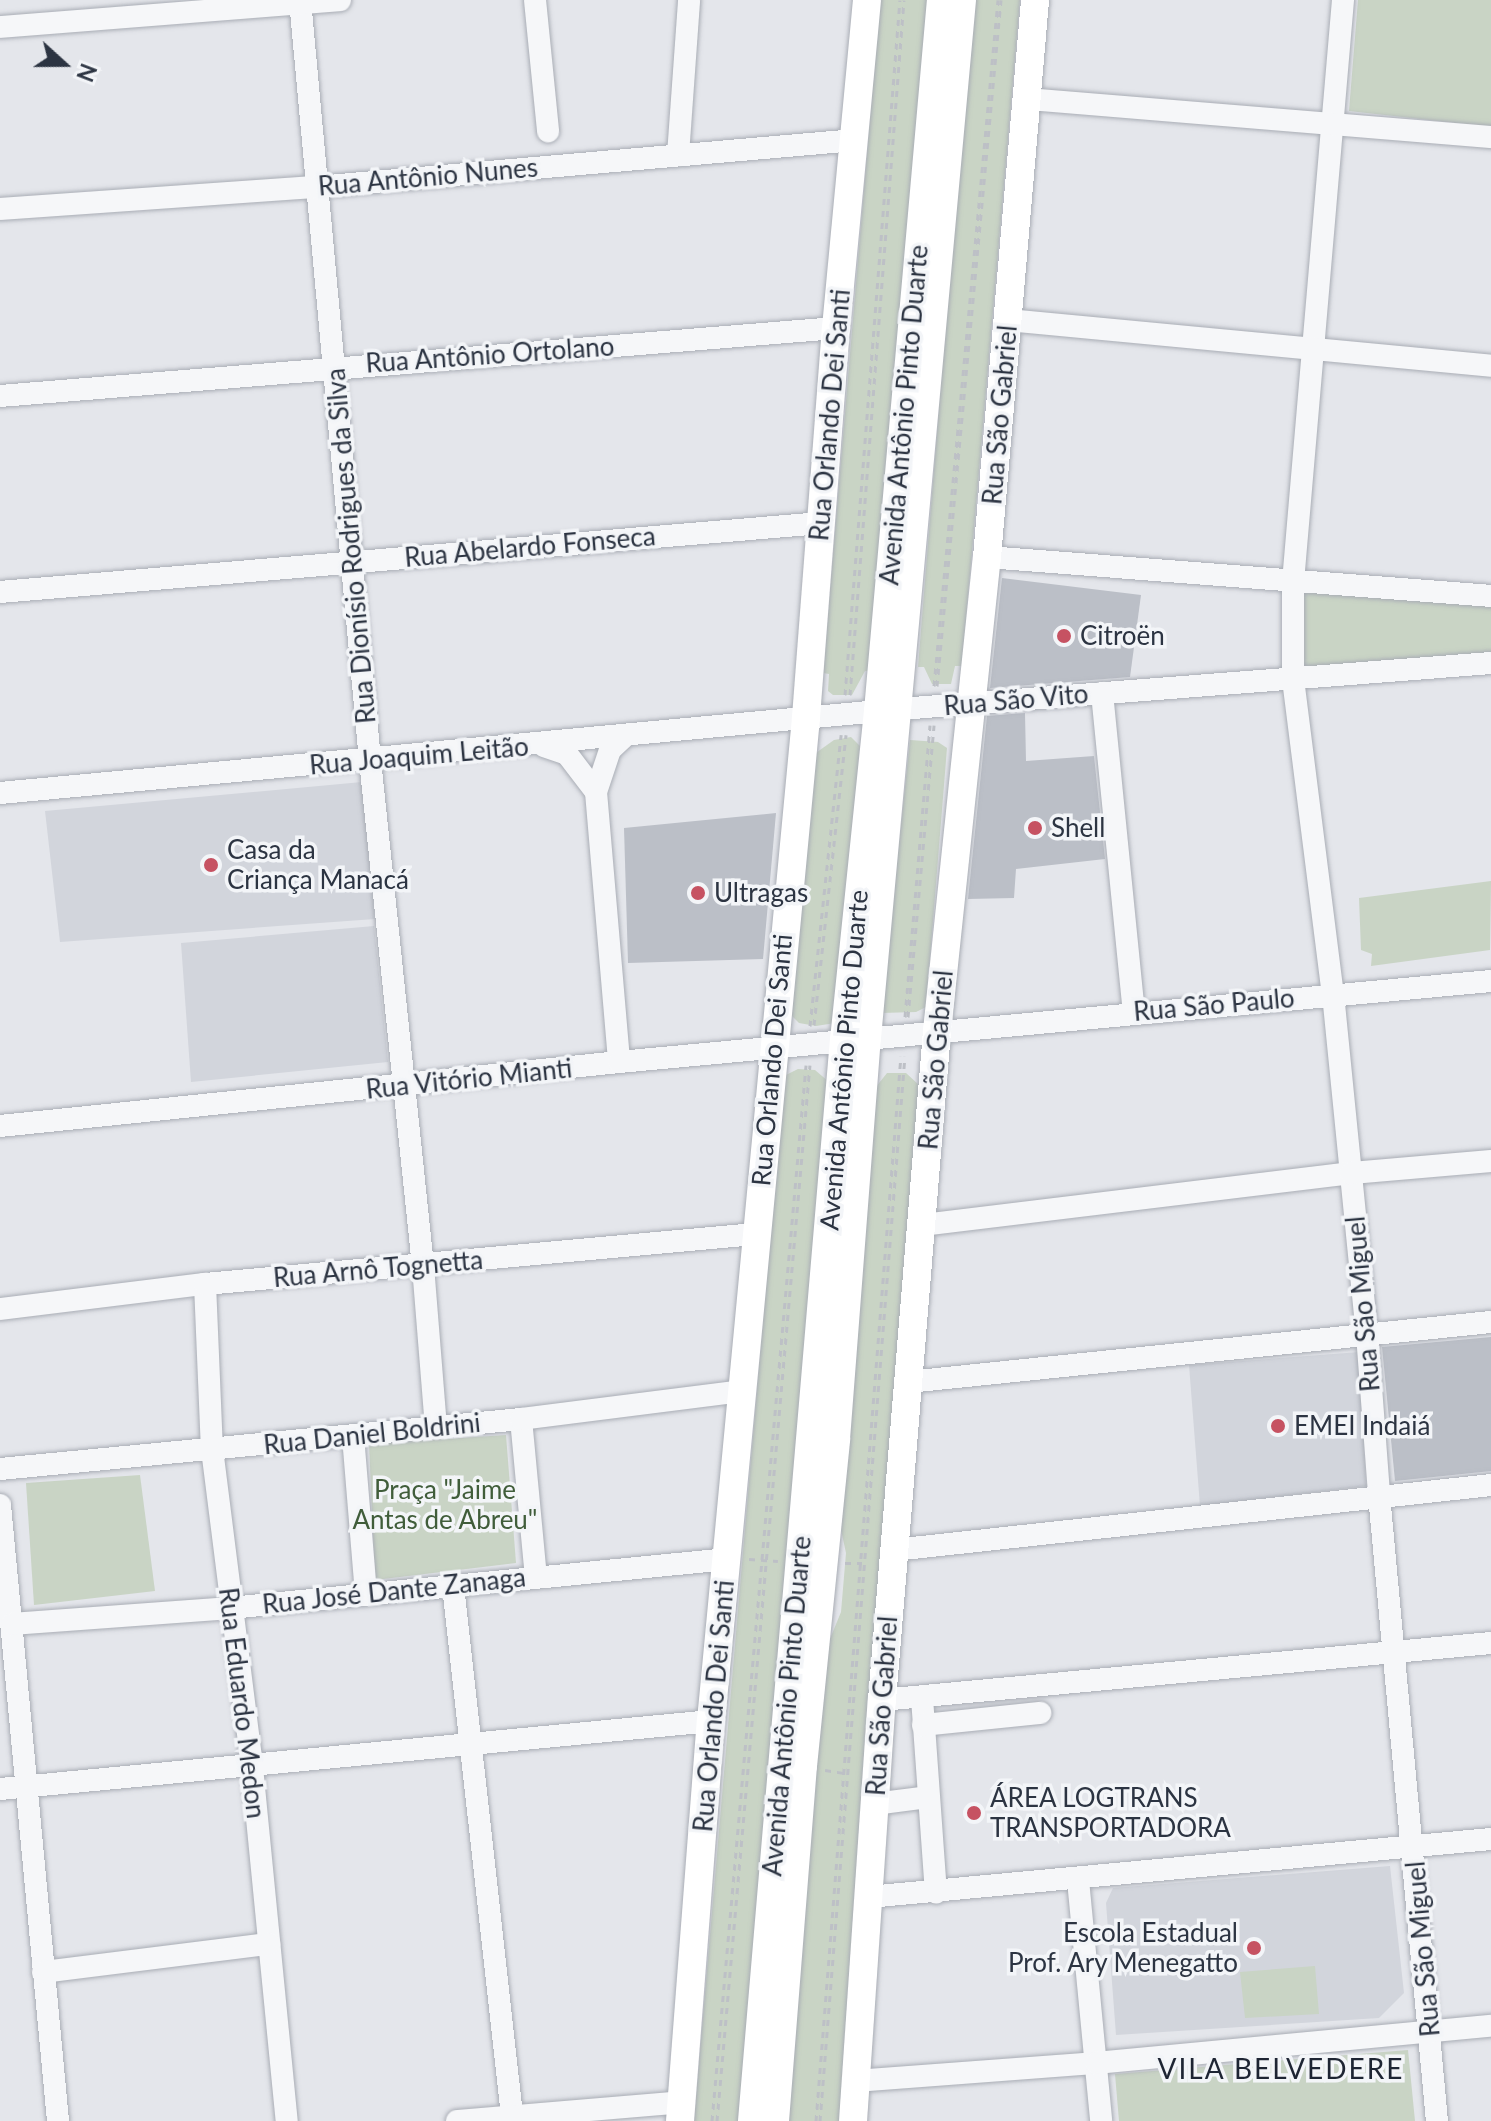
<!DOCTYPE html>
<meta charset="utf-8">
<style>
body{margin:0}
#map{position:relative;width:1491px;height:2121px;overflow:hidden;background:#e4e6eb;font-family:Lato,sans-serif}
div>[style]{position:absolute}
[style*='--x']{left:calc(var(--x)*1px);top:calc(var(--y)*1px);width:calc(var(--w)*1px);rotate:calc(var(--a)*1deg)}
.built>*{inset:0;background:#d2d5dc}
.green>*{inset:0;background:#c9d4c5}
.building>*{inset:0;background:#bbbfc7}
.path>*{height:3px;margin-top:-1.5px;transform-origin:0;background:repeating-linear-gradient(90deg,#bdc0c6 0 6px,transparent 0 12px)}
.roads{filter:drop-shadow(0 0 2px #a9adb5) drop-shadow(0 0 2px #a9adb5)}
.minor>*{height:22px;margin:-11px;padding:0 11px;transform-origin:11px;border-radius:11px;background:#f6f7f9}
.major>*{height:28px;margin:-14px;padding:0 14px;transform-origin:14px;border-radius:14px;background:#fff}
.dots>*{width:22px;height:22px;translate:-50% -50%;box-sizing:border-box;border:4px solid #f3f5f8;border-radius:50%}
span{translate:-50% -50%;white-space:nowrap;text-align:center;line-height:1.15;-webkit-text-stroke:7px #f3f5f8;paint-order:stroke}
.street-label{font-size:26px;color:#2c3442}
.poi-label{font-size:26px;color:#2c3442}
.left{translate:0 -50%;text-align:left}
.right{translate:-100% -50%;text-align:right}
.park-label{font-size:26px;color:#405d3a}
.neighbourhood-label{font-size:28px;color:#1e2533;letter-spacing:2px}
.north{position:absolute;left:24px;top:24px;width:80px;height:80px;-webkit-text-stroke:6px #f3f5f8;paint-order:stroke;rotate:111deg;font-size:22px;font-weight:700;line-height:32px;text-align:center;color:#2c3442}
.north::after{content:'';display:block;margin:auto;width:28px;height:36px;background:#2c3442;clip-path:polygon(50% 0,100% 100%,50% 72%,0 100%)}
</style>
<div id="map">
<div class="built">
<i style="clip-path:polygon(362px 782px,375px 919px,60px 942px,45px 811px)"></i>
<i style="clip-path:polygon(374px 926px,388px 1062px,191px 1082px,181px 943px)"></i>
<i style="clip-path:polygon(1360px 1352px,1366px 1486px,1200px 1506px,1189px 1365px)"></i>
<i style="clip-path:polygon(1390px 1866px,1404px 1993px,1379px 2018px,1116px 2035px,1106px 1903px,1113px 1888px)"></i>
</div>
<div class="green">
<i style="clip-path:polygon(880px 0,929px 0,872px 671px,865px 671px,852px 695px,833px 695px,828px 691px,829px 674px,823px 673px)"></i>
<i style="clip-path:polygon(972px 0,1020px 0,962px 666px,955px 666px,951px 684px,932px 684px,924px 667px,918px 667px)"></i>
<i style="clip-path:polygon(1358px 0,1491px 0,1491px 127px,1349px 111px)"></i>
<i style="clip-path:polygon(1304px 589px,1491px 602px,1491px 654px,1302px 667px)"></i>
<i style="clip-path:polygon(851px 737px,860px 746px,835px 1023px,816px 1026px,799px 1023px,790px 1014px,813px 755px,834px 740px)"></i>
<i style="clip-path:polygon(910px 740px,938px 742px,947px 748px,926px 1007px,916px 1012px,881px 1013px)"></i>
<i style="clip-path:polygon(1491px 881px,1490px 950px,1371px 966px,1372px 954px,1361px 950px,1359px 898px)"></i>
<i style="clip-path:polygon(798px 1069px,815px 1070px,829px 1082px,744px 2121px,694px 2121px,784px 1076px)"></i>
<i style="clip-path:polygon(887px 1073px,906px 1073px,919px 1085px,840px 2121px,785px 2121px,823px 1656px,841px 1612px,846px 1553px,837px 1511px,872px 1092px)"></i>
<i style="clip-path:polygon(506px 1435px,516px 1563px,375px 1580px,369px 1444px)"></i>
<i style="clip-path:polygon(140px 1475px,155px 1591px,34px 1605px,26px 1483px)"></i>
<i style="clip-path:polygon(1315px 1966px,1319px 2014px,1245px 2018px,1240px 1972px)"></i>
<i style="clip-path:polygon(1408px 2050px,1415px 2121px,1119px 2121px,1115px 2074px)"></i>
</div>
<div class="building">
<i style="clip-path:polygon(1002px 578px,1141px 595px,1130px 677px,990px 688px)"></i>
<i style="clip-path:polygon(1025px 713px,1026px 761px,1094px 756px,1105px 859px,1016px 869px,1014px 898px,968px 899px,987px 716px)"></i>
<i style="clip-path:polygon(776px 813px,763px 959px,628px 963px,624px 828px)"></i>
<i style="clip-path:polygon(1491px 1337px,1491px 1471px,1395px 1481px,1382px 1347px)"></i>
</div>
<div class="path">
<i style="--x:934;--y:686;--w:689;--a:-84.67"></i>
<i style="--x:937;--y:686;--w:689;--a:-84.67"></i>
<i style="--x:845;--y:695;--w:697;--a:-85.48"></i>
<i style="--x:850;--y:695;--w:697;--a:-85.56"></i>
<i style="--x:905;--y:1017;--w:293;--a:-85.1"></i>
<i style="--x:908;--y:1017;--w:293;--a:-84.9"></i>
<i style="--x:814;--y:1025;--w:292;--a:-83.7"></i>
<i style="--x:810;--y:1026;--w:293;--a:-83.9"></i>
<i style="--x:749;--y:1559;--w:29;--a:4"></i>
<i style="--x:845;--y:1563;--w:17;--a:0"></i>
<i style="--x:825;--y:1770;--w:20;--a:9"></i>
<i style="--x:712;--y:2121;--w:1060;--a:-84.91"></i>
<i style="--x:717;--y:2121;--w:1060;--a:-84.97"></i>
<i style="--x:816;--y:2121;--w:1068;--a:-85.44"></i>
<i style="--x:820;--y:2121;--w:1068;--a:-85.44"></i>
</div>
<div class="roads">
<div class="minor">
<i style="--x:300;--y:0;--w:763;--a:84.74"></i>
<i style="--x:370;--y:760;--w:509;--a:84.02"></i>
<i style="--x:423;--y:1266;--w:162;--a:85.4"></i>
<i style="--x:535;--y:0;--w:132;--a:84.3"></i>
<i style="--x:1343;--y:0;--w:584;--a:94.91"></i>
<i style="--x:1293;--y:582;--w:97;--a:90"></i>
<i style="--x:1293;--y:679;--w:318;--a:82.8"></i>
<i style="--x:1333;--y:994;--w:342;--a:84.3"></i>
<i style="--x:1367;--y:1334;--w:161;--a:85.7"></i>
<i style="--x:1379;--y:1495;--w:629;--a:84.71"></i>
<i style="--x:0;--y:27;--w:341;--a:-4.5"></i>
<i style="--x:1028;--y:99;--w:465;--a:4.7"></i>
<i style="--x:678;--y:155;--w:155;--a:-85.9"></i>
<i style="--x:0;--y:209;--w:318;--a:-4"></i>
<i style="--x:317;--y:187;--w:540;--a:-4.99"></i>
<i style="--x:1008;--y:320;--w:485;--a:5.4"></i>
<i style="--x:0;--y:396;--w:839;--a:-4.65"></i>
<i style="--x:987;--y:557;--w:506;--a:4.42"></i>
<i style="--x:0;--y:592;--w:824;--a:-4.8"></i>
<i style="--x:1102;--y:693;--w:322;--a:84.3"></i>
<i style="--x:544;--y:746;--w:24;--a:19"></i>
<i style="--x:567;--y:754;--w:48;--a:52.7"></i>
<i style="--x:596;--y:792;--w:271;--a:85.1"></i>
<i style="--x:596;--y:792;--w:44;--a:-71.6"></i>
<i style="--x:610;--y:750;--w:19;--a:-43"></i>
<i style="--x:0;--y:793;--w:904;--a:-5.33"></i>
<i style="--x:900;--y:709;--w:593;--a:-4.45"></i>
<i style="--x:0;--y:1126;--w:622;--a:-5.9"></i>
<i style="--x:619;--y:1062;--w:876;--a:-5.31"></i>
<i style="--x:922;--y:1225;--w:432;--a:-6.9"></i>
<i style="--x:1351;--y:1173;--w:141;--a:-4.9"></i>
<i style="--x:205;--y:1284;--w:165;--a:87.6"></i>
<i style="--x:212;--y:1449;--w:321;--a:82.8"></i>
<i style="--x:252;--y:1767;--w:356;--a:84.4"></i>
<i style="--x:0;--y:1309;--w:207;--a:-7"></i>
<i style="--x:205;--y:1284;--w:553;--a:-5.19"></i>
<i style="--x:908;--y:1382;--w:586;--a:-5.88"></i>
<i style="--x:521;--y:1419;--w:159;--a:84.6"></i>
<i style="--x:353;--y:1436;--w:159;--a:85.3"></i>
<i style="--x:0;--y:1469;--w:523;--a:-5.48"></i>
<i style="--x:521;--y:1419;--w:225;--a:-7.2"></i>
<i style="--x:0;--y:1505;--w:619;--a:84.62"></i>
<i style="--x:894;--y:1550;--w:601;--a:-6.21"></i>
<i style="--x:453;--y:1586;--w:532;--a:83.64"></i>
<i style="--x:12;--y:1624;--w:219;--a:-4.2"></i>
<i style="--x:230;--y:1608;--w:500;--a:-5.62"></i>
<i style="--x:922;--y:1698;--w:195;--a:85.9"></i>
<i style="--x:882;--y:1700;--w:612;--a:-5.35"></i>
<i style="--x:923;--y:1725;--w:118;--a:-5.9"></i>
<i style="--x:0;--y:1789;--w:714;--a:-5.46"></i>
<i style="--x:874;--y:1804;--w:54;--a:-7.4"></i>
<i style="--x:1078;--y:1880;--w:242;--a:84.5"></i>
<i style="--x:868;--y:1897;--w:626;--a:-5.32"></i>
<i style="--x:43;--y:1972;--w:228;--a:-7.1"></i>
<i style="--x:856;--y:2081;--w:241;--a:-4.3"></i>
<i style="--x:1096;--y:2063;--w:397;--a:-5.4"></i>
<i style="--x:457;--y:2121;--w:226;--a:-4.8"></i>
</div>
<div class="major">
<i style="--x:680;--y:2121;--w:401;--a:-85.6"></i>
<i style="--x:711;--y:1721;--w:1008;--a:-84.59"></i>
<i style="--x:806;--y:717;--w:390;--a:-85.6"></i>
<i style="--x:836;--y:328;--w:329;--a:-84.6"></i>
<i style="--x:752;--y:2121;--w:1085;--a:-85.14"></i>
<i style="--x:844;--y:1040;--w:331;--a:-84.1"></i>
<i style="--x:878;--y:711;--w:714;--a:-84.94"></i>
<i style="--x:775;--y:2121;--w:356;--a:-85.5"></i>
<i style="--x:803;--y:1766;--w:329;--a:-84.2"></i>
<i style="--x:836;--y:1439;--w:402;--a:-85.6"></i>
<i style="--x:867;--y:1038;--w:1042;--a:-84.77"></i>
<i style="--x:853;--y:2121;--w:422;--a:-86.1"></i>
<i style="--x:882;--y:1700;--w:671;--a:-85.3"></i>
<i style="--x:937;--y:1031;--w:477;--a:-84"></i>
<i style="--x:987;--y:557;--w:559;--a:-85.07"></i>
</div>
</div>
<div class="dots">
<i style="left:1064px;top:636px;background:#c65262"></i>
<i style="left:1035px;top:828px;background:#c65262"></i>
<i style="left:211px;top:865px;background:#c65262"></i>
<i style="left:698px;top:893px;background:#c65262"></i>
<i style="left:1278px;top:1426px;background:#c65262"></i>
<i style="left:974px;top:1813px;background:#c65262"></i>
<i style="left:1254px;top:1948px;background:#c65262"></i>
</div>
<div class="street-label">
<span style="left:428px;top:177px;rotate:-5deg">Rua Antônio Nunes</span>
<span style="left:490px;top:355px;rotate:-4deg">Rua Antônio Ortolano</span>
<span style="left:830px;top:415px;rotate:-85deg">Rua Orlando Dei Santi</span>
<span style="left:904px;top:415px;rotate:-85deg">Avenida Antônio Pinto Duarte</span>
<span style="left:1000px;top:415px;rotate:-85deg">Rua São Gabriel</span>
<span style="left:351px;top:546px;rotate:-95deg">Rua Dionísio Rodrigues da Silva</span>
<span style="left:530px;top:547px;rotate:-5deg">Rua Abelardo Fonseca</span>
<span style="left:1016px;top:700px;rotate:-5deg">Rua São Vito</span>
<span style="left:419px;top:756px;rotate:-5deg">Rua Joaquim Leitão</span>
<span style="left:1214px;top:1005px;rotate:-5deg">Rua São Paulo</span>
<span style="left:772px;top:1060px;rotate:-85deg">Rua Orlando Dei Santi</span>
<span style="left:844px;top:1060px;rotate:-85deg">Avenida Antônio Pinto Duarte</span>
<span style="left:936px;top:1060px;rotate:-85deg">Rua São Gabriel</span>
<span style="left:469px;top:1079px;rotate:-6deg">Rua Vitório Mianti</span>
<span style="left:378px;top:1269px;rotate:-5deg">Rua Arnô Tognetta</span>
<span style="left:1363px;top:1304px;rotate:-95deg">Rua São Miguel</span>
<span style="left:372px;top:1434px;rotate:-6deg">Rua Daniel Boldrini</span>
<span style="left:394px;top:1591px;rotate:-6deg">Rua José Dante Zanaga</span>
<span style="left:242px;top:1703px;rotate:83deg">Rua Eduardo Medon</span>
<span style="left:714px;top:1706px;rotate:-85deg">Rua Orlando Dei Santi</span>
<span style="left:787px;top:1706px;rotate:-85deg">Avenida Antônio Pinto Duarte</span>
<span style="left:882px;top:1706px;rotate:-86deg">Rua São Gabriel</span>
<span style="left:1423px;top:1949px;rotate:-95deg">Rua São Miguel</span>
</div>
<div class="poi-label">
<span class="left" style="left:1080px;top:636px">Citroën</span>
<span class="left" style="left:1051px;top:828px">Shell</span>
<span class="left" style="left:227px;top:865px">Casa da<br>Criança Manacá</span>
<span class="left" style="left:714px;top:893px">Ultragas</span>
<span class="left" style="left:1294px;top:1426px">EMEI Indaiá</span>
<span class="left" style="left:990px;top:1813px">ÁREA LOGTRANS<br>TRANSPORTADORA</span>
<span class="right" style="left:1238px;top:1948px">Escola Estadual<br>Prof. Ary Menegatto</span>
</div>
<div class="park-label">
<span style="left:445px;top:1505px">Praça "Jaime<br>Antas de Abreu"</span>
</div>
<div class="neighbourhood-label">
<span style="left:1281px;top:2068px">VILA BELVEDERE</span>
</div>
<div class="north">N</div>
</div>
